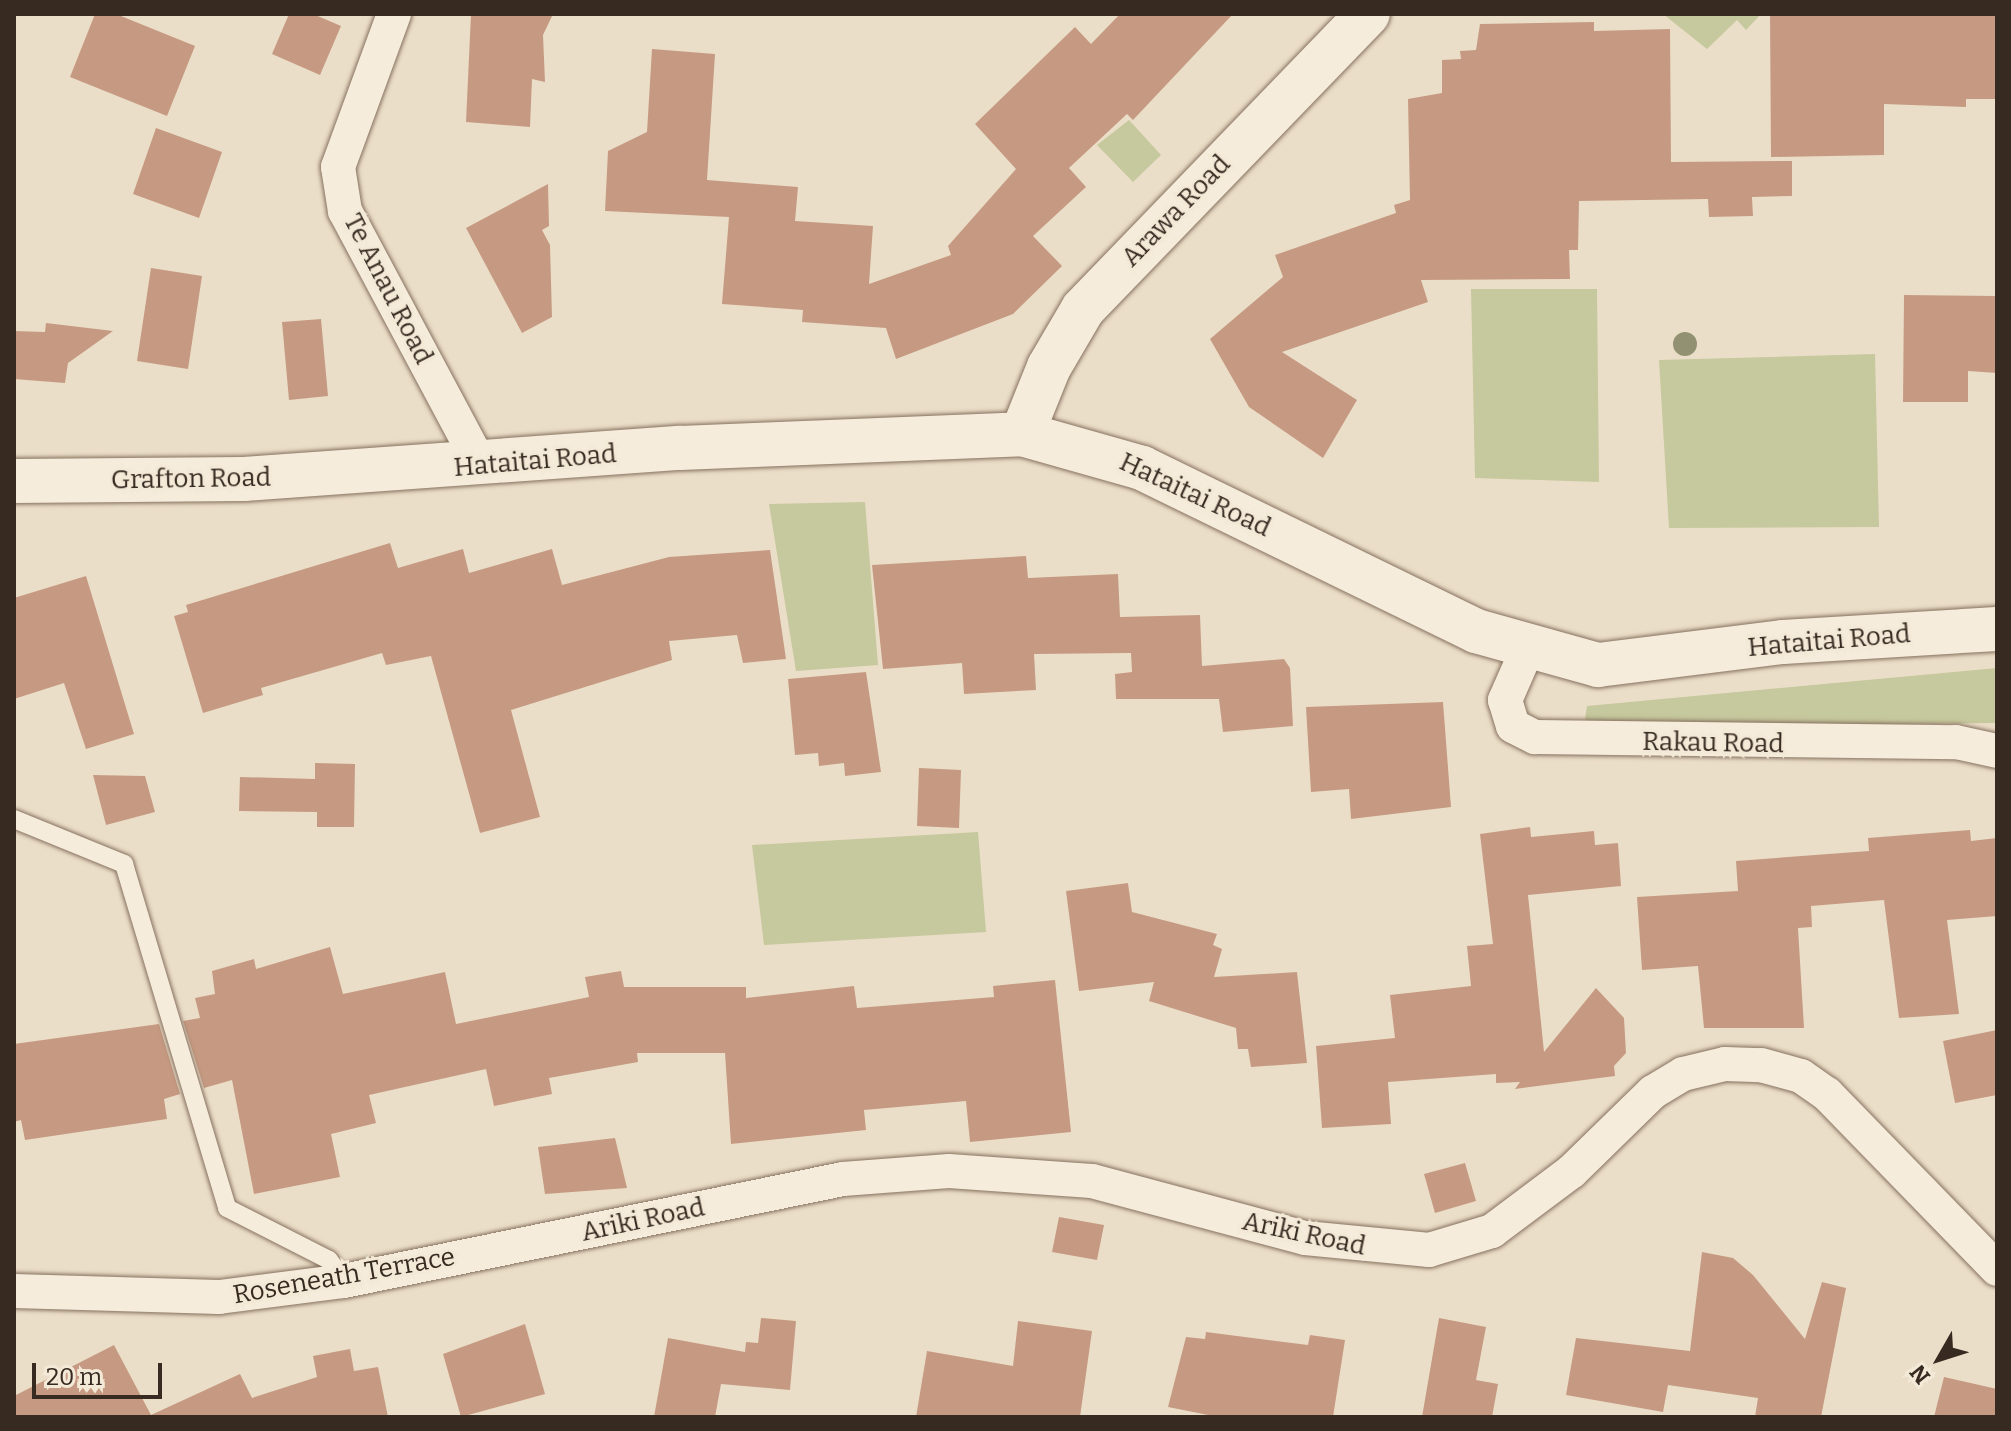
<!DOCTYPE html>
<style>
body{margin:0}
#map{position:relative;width:2011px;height:1431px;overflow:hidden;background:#ebdec8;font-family:Bitter,serif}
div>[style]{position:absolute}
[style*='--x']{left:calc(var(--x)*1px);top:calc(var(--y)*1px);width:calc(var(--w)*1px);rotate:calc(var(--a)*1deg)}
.green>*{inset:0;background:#c6c89d}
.building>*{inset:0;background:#c69a82}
.roads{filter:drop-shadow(0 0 2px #86715f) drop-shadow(0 0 2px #86715f)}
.lane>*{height:18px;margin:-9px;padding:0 9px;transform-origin:9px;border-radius:9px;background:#f6ecdb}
.street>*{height:34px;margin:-17px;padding:0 17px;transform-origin:17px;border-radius:17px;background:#f6ecdb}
.secondary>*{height:44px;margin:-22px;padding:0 22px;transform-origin:22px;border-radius:22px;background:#f6ecdb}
.trees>*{width:24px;height:24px;margin:-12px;border-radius:50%;background:#929171}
span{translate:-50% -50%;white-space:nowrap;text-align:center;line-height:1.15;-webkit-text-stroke:6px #f3e9d7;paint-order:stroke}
.street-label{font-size:26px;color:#372a21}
.frame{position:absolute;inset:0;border:16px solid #372a21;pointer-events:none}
.north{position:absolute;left:1899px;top:1319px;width:80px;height:80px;-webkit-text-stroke:6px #f3e9d7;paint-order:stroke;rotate:231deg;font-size:22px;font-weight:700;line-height:32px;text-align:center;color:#372a21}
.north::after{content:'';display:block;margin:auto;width:28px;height:36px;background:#372a21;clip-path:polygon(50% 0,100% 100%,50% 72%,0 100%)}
.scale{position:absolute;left:32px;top:1363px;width:130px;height:36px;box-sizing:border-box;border:4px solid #372a21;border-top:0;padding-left:10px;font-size:24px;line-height:28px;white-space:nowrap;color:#372a21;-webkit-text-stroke:6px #f3e9d7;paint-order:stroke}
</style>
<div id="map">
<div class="green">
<i style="clip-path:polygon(1663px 14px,1761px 14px,1746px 30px,1737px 20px,1707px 49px)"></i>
<i style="clip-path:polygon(1129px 120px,1161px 155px,1133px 182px,1097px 145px)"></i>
<i style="clip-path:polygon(1471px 289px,1597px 289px,1599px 482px,1475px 478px)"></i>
<i style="clip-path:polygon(1875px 354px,1879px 527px,1669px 528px,1659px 360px)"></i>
<i style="clip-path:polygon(865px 502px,878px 665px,796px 671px,769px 504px)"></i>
<i style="clip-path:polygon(1997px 668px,1997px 723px,1599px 727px,1585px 719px,1587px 706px)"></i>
<i style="clip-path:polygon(978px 832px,986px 932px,764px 945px,752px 845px)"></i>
</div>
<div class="building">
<i style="clip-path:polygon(95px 14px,116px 14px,195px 46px,167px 116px,70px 77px)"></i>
<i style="clip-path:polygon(289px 14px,313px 14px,341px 26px,320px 75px,272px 54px)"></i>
<i style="clip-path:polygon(471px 14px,553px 14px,543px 35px,545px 82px,532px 79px,530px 127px,466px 122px)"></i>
<i style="clip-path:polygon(1120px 14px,1233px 14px,1133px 120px,1127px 114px,1069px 168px,1086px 187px,1033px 236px,1062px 266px,1013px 314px,896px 359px,886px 328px,802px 322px,803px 310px,722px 304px,729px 217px,605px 211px,608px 151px,647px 132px,652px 49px,715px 54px,707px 180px,798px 187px,795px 221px,873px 226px,869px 284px,951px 255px,948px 246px,1016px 169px,975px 124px,1075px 27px,1091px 44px)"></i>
<i style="clip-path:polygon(1770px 14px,1997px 14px,1997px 99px,1966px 99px,1966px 107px,1884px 104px,1884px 155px,1771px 157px)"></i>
<i style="clip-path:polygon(1594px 22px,1594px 31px,1670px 29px,1671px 162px,1792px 161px,1792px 196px,1752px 197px,1753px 216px,1709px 217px,1708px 199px,1579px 201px,1578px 250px,1569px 250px,1570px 279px,1421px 280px,1428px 302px,1282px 352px,1357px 400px,1323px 458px,1249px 407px,1210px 339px,1283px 277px,1275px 255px,1396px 213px,1394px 205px,1410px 200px,1408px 99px,1442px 93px,1442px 60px,1461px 59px,1460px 51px,1476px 50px,1480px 24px)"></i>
<i style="clip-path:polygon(156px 128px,222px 152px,199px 218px,133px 194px)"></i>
<i style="clip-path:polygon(548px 184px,549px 226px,542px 230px,550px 245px,552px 317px,522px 333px,466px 228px)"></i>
<i style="clip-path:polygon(151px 268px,202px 276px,188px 369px,137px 361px)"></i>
<i style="clip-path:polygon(1904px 295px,1997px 296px,1997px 373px,1968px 371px,1968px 402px,1903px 402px)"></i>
<i style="clip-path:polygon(321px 319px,328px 396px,289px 400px,282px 322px)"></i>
<i style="clip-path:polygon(46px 323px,113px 331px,68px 363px,65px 383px,14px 379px,14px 331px,45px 332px)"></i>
<i style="clip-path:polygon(390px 543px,398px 568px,463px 549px,469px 573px,552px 549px,562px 585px,669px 557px,770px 550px,786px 659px,743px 663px,737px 635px,669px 641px,672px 660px,511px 710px,540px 817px,480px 833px,431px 656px,386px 665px,382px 653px,261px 688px,263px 695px,203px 713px,174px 616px,188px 612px,186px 605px)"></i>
<i style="clip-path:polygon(1026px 556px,1028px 578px,1118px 574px,1120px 617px,1200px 615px,1202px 666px,1284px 659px,1290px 668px,1293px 726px,1223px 732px,1219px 699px,1116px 699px,1115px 674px,1132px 672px,1131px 653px,1034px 654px,1036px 690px,964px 694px,962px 663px,883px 669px,872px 565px)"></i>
<i style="clip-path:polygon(86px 576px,134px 734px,86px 749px,64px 683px,14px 699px,14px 598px)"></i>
<i style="clip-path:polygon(866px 672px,881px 772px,845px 776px,844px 763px,819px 766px,818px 753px,795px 755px,788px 679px)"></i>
<i style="clip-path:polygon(1443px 702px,1451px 807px,1351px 819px,1349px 789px,1311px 792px,1306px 707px)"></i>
<i style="clip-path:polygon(315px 763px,355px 764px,354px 827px,317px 827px,317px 812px,239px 811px,240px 777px,315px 779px)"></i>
<i style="clip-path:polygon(919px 768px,961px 770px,959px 828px,917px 826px)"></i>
<i style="clip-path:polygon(93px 775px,145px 776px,155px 812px,106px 825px)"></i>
<i style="clip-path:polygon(1530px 827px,1531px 837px,1594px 831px,1595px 845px,1618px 843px,1621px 886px,1528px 895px,1544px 1052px,1596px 988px,1624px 1018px,1626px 1053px,1614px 1066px,1615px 1076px,1515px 1089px,1520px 1082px,1496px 1083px,1496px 1074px,1388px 1082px,1391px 1124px,1322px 1128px,1316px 1046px,1395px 1038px,1390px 995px,1471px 986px,1467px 946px,1493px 944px,1480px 834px)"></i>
<i style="clip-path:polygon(1970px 830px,1971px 841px,1997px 838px,1997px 916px,1947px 920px,1959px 1014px,1899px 1018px,1884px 900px,1811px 906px,1812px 927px,1798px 928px,1804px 1028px,1704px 1028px,1698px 966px,1642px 970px,1637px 897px,1738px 891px,1736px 861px,1869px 851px,1868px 838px)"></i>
<i style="clip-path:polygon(1128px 883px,1132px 912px,1217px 934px,1213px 945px,1222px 949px,1214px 977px,1297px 972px,1307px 1063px,1251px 1067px,1248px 1049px,1238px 1049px,1236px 1028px,1149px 1001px,1154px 982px,1079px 991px,1066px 891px)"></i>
<i style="clip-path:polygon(330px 947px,343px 994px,445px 972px,456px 1024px,589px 997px,585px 977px,621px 971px,624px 987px,746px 987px,746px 998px,854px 986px,857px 1008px,994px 997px,993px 986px,1055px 980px,1071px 1132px,970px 1142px,966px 1101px,864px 1110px,866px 1130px,731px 1144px,725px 1053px,637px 1053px,638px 1062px,549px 1078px,552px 1094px,494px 1106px,486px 1069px,369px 1095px,376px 1123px,331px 1134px,340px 1177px,254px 1194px,232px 1080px,204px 1088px,183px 1021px,200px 1018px,195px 998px,215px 994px,212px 971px,254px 959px,256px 969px)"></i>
<i style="clip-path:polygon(159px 1024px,180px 1094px,164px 1099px,167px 1119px,25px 1140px,21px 1120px,14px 1122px,14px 1044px)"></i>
<i style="clip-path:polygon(1997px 1030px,1997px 1095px,1955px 1103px,1943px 1041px)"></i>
<i style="clip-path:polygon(615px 1138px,627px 1188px,545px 1194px,538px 1147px)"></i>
<i style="clip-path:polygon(1465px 1163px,1476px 1201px,1435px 1213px,1424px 1174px)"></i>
<i style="clip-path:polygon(1059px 1217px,1104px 1225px,1097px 1260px,1052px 1252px)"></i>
<i style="clip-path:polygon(1702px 1252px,1733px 1258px,1753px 1275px,1805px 1339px,1822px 1282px,1846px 1288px,1821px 1417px,1755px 1417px,1758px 1398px,1668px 1385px,1663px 1412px,1566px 1395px,1576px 1338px,1690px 1351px)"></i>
<i style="clip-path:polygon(761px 1318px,796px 1321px,790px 1390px,721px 1384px,715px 1417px,654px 1417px,668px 1338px,745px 1352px,746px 1342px,758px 1343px)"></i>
<i style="clip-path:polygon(1439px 1318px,1486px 1327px,1476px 1380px,1498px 1384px,1492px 1417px,1422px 1417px)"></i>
<i style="clip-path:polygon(1018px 1321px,1092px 1331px,1080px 1417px,916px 1417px,927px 1351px,1013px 1366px)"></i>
<i style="clip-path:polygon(525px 1324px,545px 1394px,461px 1417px,443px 1354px)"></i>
<i style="clip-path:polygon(1206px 1332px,1308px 1345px,1310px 1335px,1345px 1340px,1333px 1417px,1218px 1417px,1168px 1407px,1186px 1337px,1205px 1339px)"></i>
<i style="clip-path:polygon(114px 1345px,151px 1415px,240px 1374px,252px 1398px,317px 1377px,313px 1356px,350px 1349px,354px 1371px,378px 1367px,388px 1417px,14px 1417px,14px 1396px)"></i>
<i style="clip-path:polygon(1944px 1377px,1997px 1389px,1997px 1417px,1934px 1417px)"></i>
</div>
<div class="roads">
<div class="lane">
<i style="--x:14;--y:819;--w:119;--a:22.2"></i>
<i style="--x:124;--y:864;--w:359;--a:73.3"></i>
<i style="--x:227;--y:1208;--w:114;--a:27"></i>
<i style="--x:329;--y:1260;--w:26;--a:54"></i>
</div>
<div class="street">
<i style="--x:394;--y:14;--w:163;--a:110.1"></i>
<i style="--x:338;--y:167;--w:45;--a:81"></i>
<i style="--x:345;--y:211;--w:289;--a:61.9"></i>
<i style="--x:1527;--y:650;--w:55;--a:113.7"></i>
<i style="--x:1505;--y:700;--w:27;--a:73"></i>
<i style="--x:1513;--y:726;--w:25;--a:27"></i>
<i style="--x:1535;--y:737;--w:421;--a:0.7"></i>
<i style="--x:1956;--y:742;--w:42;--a:12.4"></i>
<i style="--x:14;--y:1291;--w:205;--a:1.7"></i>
<i style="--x:219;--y:1297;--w:126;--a:-7.3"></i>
<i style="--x:344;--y:1281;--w:509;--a:-11.55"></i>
<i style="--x:843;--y:1179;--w:106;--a:-4.3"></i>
<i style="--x:949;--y:1171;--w:143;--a:4"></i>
<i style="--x:1092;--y:1181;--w:220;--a:15"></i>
<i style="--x:1305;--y:1238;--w:125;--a:5.5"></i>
<i style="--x:1429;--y:1250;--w:66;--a:-16.8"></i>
<i style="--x:1492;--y:1231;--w:99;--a:-36.8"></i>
<i style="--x:1571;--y:1172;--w:115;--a:-44.3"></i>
<i style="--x:1653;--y:1092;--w:35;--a:-31"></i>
<i style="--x:1683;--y:1074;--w:43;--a:-13.4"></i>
<i style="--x:1725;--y:1064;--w:36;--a:2"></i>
<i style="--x:1761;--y:1065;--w:41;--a:15.4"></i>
<i style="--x:1801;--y:1076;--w:32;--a:35"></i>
<i style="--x:1827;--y:1094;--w:244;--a:45.8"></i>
</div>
<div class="secondary">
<i style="--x:1022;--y:434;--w:72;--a:-68.1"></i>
<i style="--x:1049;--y:367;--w:67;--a:-59.6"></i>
<i style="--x:1083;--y:309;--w:410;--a:-46"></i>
<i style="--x:14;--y:481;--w:230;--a:-0.5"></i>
<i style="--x:244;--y:479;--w:437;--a:-4.1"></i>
<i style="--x:680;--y:448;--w:342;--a:-2.3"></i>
<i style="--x:1022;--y:434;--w:125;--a:15.8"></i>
<i style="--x:1142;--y:468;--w:372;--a:26"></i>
<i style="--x:1476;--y:631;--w:127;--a:15.6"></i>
<i style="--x:1598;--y:665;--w:186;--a:-7.1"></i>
<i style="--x:1783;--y:642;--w:214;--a:-3.5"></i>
</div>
</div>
<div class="trees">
<i style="left:1685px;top:344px"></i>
</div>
<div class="street-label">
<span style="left:1176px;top:211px;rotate:-46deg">Arawa Road</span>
<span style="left:388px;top:289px;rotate:63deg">Te Anau Road</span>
<span style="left:535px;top:461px;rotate:-5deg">Hataitai Road</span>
<span style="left:191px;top:479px;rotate:-1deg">Grafton Road</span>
<span style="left:1195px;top:495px;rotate:25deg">Hataitai Road</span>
<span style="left:1829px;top:641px;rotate:-5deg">Hataitai Road</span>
<span style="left:1713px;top:743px;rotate:1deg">Rakau Road</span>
<span style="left:643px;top:1220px;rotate:-12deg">Ariki Road</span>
<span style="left:1304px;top:1234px;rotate:12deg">Ariki Road</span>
<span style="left:344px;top:1276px;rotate:-10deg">Roseneath Terrace</span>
</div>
<div class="frame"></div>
<div class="north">N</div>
<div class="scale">20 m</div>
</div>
